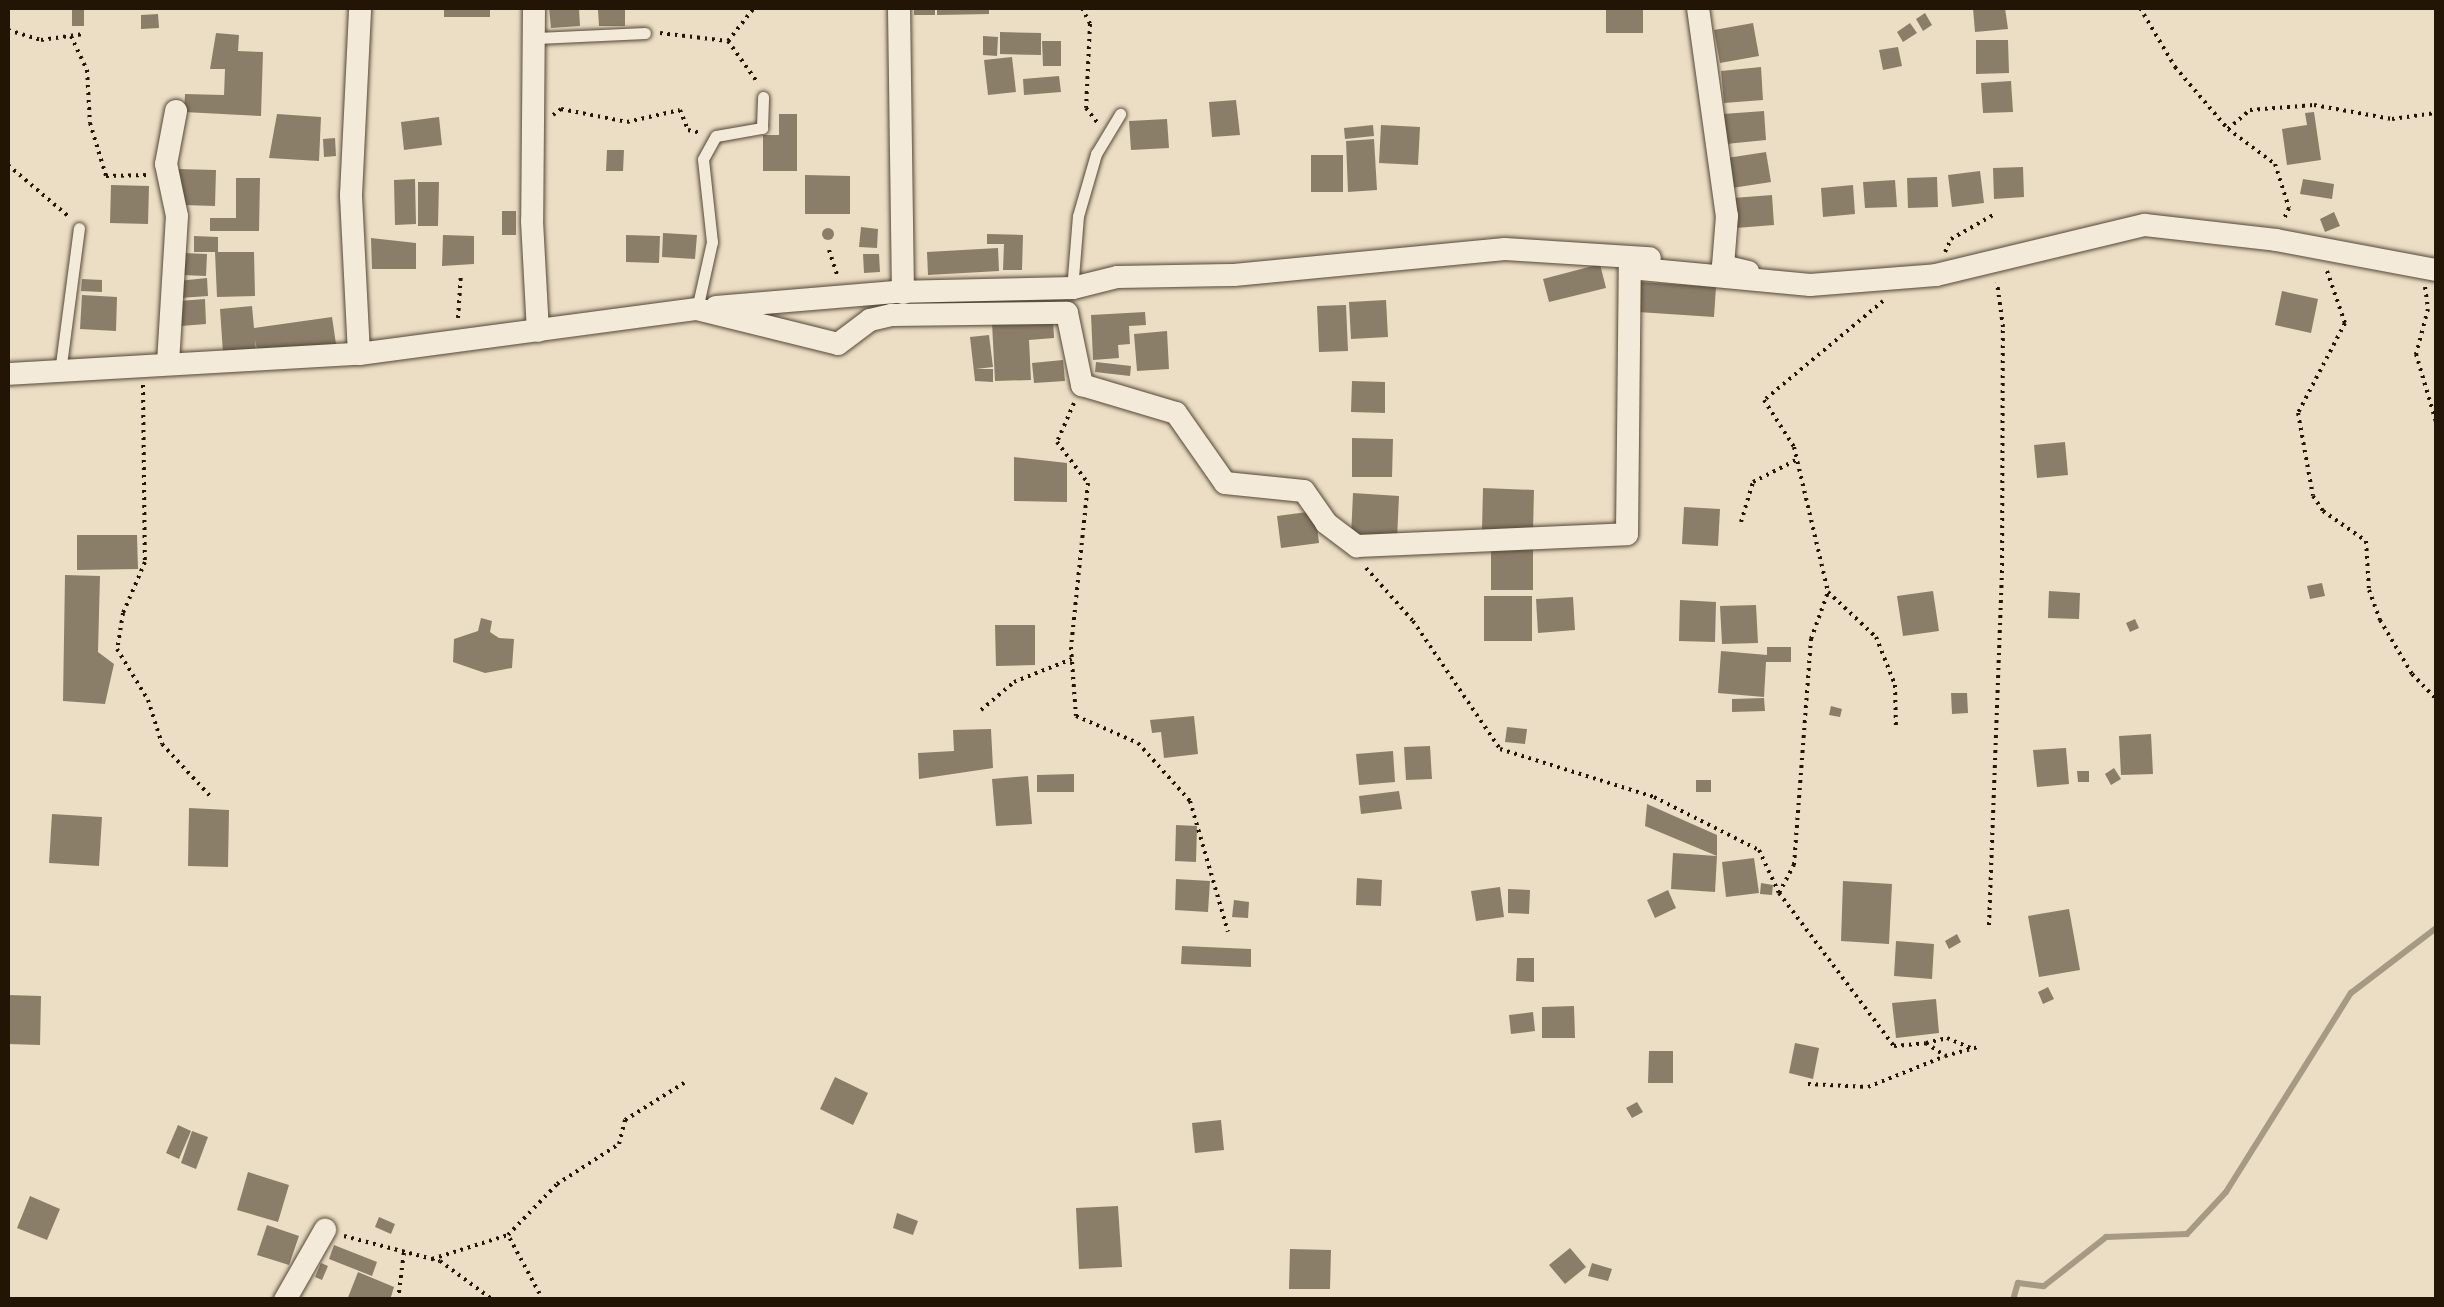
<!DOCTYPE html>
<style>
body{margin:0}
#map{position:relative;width:2444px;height:1307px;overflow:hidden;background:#ecdec5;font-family:"Libre Bodoni",serif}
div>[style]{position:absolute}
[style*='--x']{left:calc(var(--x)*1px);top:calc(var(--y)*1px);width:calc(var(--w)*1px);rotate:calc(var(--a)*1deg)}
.stream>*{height:6px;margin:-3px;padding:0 3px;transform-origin:3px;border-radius:3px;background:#a79a84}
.building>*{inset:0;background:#8b7e69}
.round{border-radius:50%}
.path>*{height:4px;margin-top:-2px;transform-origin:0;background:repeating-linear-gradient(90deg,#221506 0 2.5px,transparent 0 7.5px)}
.roads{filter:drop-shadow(0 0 2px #544736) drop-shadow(0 0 2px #544736)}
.lane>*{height:11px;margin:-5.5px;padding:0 5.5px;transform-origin:5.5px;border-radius:5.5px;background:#f3ead9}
.street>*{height:22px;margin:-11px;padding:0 11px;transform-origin:11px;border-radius:11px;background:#f3ead9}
span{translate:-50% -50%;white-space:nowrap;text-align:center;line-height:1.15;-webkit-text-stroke:10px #f3ead9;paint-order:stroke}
.frame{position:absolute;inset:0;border:10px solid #221506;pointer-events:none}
</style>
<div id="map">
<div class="stream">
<i style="--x:2013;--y:1300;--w:18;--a:-74"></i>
<i style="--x:2018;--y:1283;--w:26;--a:7"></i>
<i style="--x:2044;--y:1286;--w:79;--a:-38.3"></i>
<i style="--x:2106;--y:1237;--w:81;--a:-2.1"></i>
<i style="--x:2187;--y:1234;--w:57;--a:-47.1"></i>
<i style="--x:2226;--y:1192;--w:235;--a:-57.9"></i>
<i style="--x:2351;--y:993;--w:107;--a:-37.4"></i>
</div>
<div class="building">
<i style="clip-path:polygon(444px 8px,490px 8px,490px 17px,444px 17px)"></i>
<i style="clip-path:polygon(549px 8px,579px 8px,580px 26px,551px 28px)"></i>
<i style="clip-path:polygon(914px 8px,935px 8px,935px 15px,914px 15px)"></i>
<i style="clip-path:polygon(937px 8px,989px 8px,989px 14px,937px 15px)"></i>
<i style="clip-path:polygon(1606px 8px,1643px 8px,1643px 33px,1606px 33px)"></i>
<i style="clip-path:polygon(1973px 8px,2005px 8px,2008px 29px,1975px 32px)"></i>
<i style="clip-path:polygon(72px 9px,84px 9px,84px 26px,72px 26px)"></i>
<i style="clip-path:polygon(598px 10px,625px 10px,625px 26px,599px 26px)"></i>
<i style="clip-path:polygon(1925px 13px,1932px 25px,1923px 31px,1916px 19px)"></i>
<i style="clip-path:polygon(158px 14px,159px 28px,141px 29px,141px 15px)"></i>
<i style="clip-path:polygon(1753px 23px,1759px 56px,1720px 63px,1714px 30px)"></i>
<i style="clip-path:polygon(1910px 23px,1917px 33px,1903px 42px,1897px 32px)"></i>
<i style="clip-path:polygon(1000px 32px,1041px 33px,1041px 55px,1000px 54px)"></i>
<i style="clip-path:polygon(216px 33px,239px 35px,238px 51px,263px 52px,261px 116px,184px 112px,185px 94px,224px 95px,225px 69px,210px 69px)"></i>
<i style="clip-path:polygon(983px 36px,998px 37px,997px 56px,983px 55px)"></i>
<i style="clip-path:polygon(1976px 40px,2008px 40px,2009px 73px,1976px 74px)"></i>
<i style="clip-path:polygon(1042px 41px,1061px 41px,1061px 66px,1043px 66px)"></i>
<i style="clip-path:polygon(1898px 47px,1902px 66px,1883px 70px,1879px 50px)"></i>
<i style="clip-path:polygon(1012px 57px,1016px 92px,988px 95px,984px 60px)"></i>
<i style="clip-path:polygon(1761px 67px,1763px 100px,1724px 103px,1721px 71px)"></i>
<i style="clip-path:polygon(1059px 76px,1061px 92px,1024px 95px,1023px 79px)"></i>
<i style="clip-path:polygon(2011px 81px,2013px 112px,1983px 113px,1981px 83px)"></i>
<i style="clip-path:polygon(1236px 100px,1240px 135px,1212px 137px,1209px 102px)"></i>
<i style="clip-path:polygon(1764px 111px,1766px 140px,1726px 144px,1723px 114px)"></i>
<i style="clip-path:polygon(2314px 112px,2321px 160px,2287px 165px,2282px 129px,2307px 125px,2305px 113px)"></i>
<i style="clip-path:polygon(277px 114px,321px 117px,319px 161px,269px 158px)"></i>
<i style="clip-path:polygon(779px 114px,797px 114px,797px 171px,763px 171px,763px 135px,779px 135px)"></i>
<i style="clip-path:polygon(439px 117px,442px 145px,404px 150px,401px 122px)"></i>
<i style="clip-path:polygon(1167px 119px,1169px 148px,1131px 150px,1129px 121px)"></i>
<i style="clip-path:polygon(1373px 125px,1374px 136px,1345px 139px,1344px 128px)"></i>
<i style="clip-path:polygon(1381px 125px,1420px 127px,1418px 165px,1379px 163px)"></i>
<i style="clip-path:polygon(335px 138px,336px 156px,324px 157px,323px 139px)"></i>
<i style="clip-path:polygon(1374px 139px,1377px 190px,1348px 192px,1346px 141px)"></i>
<i style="clip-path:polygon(607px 150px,624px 150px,623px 171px,606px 171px)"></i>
<i style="clip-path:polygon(1766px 152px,1771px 182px,1732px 188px,1727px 158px)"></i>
<i style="clip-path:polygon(1311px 155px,1343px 155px,1343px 192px,1311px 192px)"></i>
<i style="clip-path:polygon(2023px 167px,2024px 197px,1994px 199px,1993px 168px)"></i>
<i style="clip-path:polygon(176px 169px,216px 170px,215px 206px,182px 205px)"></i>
<i style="clip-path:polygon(1980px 171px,1984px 203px,1952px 207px,1948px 175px)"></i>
<i style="clip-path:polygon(805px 175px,850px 176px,850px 214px,805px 214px)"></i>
<i style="clip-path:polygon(1937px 177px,1938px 207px,1908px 208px,1907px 178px)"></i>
<i style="clip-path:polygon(236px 178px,260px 178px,259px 231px,210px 231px,210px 218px,236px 218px)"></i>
<i style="clip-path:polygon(415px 179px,416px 224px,395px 225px,394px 180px)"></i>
<i style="clip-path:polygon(2303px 179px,2334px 184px,2332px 199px,2300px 194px)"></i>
<i style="clip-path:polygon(1895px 180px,1897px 207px,1865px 208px,1863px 182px)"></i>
<i style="clip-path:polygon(418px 182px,439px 182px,438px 226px,418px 226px)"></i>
<i style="clip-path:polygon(111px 185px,149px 186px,148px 224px,110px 223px)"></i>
<i style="clip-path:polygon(1853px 185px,1855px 214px,1823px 217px,1821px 188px)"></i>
<i style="clip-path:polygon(1772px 195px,1774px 225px,1736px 228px,1733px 198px)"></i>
<i style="clip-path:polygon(502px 211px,516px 211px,516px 235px,502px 235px)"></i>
<i style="clip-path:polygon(2334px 212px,2340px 226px,2325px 232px,2320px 219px)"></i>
<i style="clip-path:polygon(861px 227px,878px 229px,877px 248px,859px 247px)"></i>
<i class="round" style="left:822px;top:228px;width:12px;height:12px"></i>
<i style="clip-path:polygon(663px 233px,697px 235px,695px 259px,662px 257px)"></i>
<i style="clip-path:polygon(987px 234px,1023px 235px,1022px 270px,1003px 270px,1004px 244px,987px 244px)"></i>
<i style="clip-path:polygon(443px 235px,474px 236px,474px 264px,442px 266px)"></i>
<i style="clip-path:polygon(626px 235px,660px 236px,659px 263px,626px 262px)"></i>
<i style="clip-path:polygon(194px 236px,218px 237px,218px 252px,194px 252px)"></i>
<i style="clip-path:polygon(371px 238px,416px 243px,416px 269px,372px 269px)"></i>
<i style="clip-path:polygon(998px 248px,999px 271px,928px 275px,927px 252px)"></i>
<i style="clip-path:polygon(215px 252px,254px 252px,255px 296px,217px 297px)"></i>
<i style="clip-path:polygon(183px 253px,207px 254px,206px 276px,182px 275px)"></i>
<i style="clip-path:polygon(863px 254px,879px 254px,880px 272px,864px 273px)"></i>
<i style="clip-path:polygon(1600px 264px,1606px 288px,1549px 302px,1543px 279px)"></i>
<i style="clip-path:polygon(207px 278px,208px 296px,180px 298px,178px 281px)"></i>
<i style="clip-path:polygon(82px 279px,102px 280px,102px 292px,81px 291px)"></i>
<i style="clip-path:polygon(1640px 282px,1716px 287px,1714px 317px,1638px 312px)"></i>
<i style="clip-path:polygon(2282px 291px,2318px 299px,2311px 333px,2275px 325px)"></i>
<i style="clip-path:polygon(82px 295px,117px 297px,116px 331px,80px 329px)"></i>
<i style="clip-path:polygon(205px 299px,206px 324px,181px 326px,179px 301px)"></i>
<i style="clip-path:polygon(1386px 300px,1388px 337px,1351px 339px,1349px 302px)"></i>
<i style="clip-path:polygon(1346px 305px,1348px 351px,1319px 352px,1317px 306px)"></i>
<i style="clip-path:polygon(252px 306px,254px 328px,332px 317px,336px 344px,258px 355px,255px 340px,256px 350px,223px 353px,220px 309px)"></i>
<i style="clip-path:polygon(1145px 312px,1146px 325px,1129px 326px,1130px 344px,1118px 345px,1119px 358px,1093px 360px,1091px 315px)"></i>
<i style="clip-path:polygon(1053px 317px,1054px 338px,1029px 340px,1031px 380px,995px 381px,992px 323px)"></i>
<i style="clip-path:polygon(1167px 331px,1169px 369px,1137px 371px,1134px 334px)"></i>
<i style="clip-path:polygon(989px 335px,993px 367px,976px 369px,993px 369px,993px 382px,975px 381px,970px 337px)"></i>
<i style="clip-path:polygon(1063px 360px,1065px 381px,1034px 383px,1032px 363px)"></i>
<i style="clip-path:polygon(1096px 362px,1131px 366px,1130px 376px,1095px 372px)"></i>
<i style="clip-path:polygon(1352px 381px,1385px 382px,1385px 413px,1351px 412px)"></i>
<i style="clip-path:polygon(1352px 438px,1393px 439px,1392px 477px,1352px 477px)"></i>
<i style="clip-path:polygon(2065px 442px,2068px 475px,2037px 478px,2034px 445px)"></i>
<i style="clip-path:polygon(1014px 457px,1067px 463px,1067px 502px,1014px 501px)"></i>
<i style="clip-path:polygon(1483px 488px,1534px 490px,1533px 532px,1482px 530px)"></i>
<i style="clip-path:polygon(1353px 493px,1399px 496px,1397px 539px,1351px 537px)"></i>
<i style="clip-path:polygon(1684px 507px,1720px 509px,1718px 546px,1682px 544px)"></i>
<i style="clip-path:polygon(1315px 511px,1319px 543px,1281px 548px,1277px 516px)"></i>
<i style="clip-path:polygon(77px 535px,137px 535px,138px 569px,77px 570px)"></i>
<i style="clip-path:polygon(1491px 548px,1533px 548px,1533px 590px,1491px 590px)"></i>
<i style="clip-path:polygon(65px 575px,100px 576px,98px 652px,114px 664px,105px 704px,63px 701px)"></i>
<i style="clip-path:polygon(2322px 583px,2325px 596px,2310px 599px,2307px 586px)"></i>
<i style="clip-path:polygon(1933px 591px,1939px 631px,1903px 636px,1897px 596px)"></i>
<i style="clip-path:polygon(2049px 591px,2080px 593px,2079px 619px,2048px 618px)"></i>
<i style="clip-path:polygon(1484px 596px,1532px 596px,1532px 641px,1484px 641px)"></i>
<i style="clip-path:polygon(1573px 597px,1575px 630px,1538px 633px,1536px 599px)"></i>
<i style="clip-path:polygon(1680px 600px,1716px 602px,1715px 642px,1679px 641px)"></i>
<i style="clip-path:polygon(1756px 605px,1758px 643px,1722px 644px,1720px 606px)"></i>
<i style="clip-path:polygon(481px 618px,492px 621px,490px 632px,499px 638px,514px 639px,512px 668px,485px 673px,453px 662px,454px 639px,478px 631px)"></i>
<i style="clip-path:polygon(2135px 619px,2139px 628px,2130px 632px,2126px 623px)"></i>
<i style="clip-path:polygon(995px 625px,1035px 625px,1035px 665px,996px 666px)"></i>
<i style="clip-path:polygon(1767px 647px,1791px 647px,1791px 662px,1766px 662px,1764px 697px,1718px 693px,1721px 651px,1767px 655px)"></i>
<i style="clip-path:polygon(1951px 693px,1967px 693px,1968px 713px,1952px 714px)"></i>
<i style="clip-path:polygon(1764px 698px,1765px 711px,1732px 712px,1732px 699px)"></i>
<i style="clip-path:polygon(1831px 706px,1842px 709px,1840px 717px,1829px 715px)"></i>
<i style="clip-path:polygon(1194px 716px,1198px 754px,1164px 758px,1161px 732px,1152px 733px,1150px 720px)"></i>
<i style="clip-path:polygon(1507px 727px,1527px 729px,1525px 744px,1505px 742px)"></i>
<i style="clip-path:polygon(991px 729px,993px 768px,919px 779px,918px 753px,954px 751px,953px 730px)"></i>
<i style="clip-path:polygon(2151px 734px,2153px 774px,2121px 775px,2119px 736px)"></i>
<i style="clip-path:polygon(1430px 746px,1432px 779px,1406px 780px,1404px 747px)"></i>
<i style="clip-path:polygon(2066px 748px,2069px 784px,2037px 787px,2033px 750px)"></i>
<i style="clip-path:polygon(1393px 751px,1395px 782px,1359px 785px,1356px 754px)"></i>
<i style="clip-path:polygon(2114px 768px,2121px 779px,2111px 785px,2105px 774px)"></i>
<i style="clip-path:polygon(2077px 771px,2089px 771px,2089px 782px,2078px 782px)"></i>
<i style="clip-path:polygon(1074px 774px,1074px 792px,1037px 792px,1037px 775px)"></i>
<i style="clip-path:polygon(1028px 776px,1032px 824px,996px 826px,992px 779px)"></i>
<i style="clip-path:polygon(1696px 780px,1711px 780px,1711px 792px,1696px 792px)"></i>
<i style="clip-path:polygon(1399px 791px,1402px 809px,1361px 814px,1359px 796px)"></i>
<i style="clip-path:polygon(1647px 804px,1717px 835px,1717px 856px,1645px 826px)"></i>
<i style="clip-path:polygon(189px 808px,229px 810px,228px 867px,188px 866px)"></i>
<i style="clip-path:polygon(52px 814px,102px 817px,99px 866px,49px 863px)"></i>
<i style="clip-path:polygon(1176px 825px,1197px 826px,1196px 862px,1175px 861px)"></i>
<i style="clip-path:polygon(1673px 853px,1717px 856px,1715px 892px,1671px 889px)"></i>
<i style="clip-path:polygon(1754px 858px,1759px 893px,1726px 897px,1722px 862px)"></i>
<i style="clip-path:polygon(1357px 878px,1382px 880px,1381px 906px,1356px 905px)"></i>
<i style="clip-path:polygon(1176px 879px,1210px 881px,1208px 912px,1175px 910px)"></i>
<i style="clip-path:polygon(1843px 881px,1892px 884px,1889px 944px,1841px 941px)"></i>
<i style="clip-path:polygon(1761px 883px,1773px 885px,1772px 895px,1760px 894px)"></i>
<i style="clip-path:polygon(1500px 887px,1504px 917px,1476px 921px,1471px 891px)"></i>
<i style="clip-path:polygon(1508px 889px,1530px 890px,1529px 914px,1508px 913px)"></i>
<i style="clip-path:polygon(1668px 890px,1676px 908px,1655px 918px,1647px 900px)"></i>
<i style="clip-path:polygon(1234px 900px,1249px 902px,1248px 918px,1232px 917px)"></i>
<i style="clip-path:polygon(2069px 909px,2080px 970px,2039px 977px,2028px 916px)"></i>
<i style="clip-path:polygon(1957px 934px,1961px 942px,1949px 949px,1945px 941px)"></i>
<i style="clip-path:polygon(1896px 941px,1934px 944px,1932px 979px,1894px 976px)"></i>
<i style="clip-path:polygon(1182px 946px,1251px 949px,1251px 967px,1181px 964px)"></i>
<i style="clip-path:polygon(1517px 958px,1534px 958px,1534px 982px,1516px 981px)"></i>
<i style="clip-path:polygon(2048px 987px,2054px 999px,2043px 1004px,2038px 992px)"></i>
<i style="clip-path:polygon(8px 995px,41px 996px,40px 1045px,8px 1044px)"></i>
<i style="clip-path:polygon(1936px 999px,1939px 1033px,1896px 1038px,1892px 1003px)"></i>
<i style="clip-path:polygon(1574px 1006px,1575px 1038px,1542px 1038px,1542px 1007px)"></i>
<i style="clip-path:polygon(1533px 1012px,1535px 1031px,1511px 1034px,1509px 1015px)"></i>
<i style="clip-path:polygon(1795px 1043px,1819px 1048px,1813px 1079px,1789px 1073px)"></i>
<i style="clip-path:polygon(1649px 1051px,1673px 1051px,1673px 1083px,1648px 1083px)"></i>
<i style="clip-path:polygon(835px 1077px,868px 1093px,853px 1125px,820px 1109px)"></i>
<i style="clip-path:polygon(1637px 1102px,1643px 1112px,1632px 1118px,1626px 1108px)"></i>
<i style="clip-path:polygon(1221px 1120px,1224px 1150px,1195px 1153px,1192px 1123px)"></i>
<i style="clip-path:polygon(178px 1125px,191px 1131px,179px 1159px,166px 1153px)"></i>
<i style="clip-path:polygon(192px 1131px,208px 1137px,196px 1169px,181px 1163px)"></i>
<i style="clip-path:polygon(248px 1172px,289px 1185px,278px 1222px,237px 1210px)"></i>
<i style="clip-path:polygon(30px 1196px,60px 1209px,47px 1240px,17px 1228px)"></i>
<i style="clip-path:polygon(1118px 1206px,1122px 1267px,1079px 1269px,1076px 1208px)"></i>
<i style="clip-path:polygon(897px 1213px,918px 1221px,913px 1235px,893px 1228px)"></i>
<i style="clip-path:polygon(379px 1217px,395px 1224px,391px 1234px,375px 1227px)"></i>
<i style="clip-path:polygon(267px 1225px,299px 1236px,289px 1265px,257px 1255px)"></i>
<i style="clip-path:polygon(334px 1245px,377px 1262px,372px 1276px,329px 1259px)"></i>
<i style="clip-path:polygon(1570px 1248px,1586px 1267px,1565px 1284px,1549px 1265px)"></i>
<i style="clip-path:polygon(1290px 1249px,1331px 1250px,1330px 1289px,1289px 1289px)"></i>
<i style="clip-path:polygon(321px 1263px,328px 1266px,322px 1280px,315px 1277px)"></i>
<i style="clip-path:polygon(1592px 1263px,1612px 1269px,1608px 1281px,1588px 1276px)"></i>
<i style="clip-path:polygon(358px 1272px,394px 1287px,390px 1300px,347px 1300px)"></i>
</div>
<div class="path">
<i style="--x:1082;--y:8;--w:18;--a:63"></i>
<i style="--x:1090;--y:24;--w:84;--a:92.7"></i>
<i style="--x:1086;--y:108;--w:18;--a:52"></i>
<i style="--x:2140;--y:8;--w:69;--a:59.3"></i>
<i style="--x:2175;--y:67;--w:82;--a:49.5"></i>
<i style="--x:2228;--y:129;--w:59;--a:36.7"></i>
<i style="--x:2275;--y:164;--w:46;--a:72.3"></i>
<i style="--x:2289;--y:208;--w:14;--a:115"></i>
<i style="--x:8;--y:30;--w:34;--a:17"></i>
<i style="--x:41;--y:40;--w:43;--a:-7.9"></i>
<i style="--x:660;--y:33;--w:68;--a:6.7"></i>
<i style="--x:728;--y:41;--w:52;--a:54.5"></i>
<i style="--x:71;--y:36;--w:38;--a:65"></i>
<i style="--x:87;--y:70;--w:53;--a:86.8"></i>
<i style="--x:90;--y:123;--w:55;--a:73.2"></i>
<i style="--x:106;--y:176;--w:43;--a:-1.3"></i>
<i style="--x:728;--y:41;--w:42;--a:-51.8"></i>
<i style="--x:553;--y:115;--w:10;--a:-37"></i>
<i style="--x:561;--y:109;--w:67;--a:11.1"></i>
<i style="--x:627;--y:122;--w:54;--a:-12.8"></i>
<i style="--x:680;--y:110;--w:22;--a:68"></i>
<i style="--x:688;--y:130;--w:13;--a:13"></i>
<i style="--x:2228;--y:129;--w:29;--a:-41"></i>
<i style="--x:2250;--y:110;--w:64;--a:-4.5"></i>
<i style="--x:2314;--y:105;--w:79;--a:10.2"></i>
<i style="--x:2392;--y:119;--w:44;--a:-7.8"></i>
<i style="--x:8;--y:165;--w:80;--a:40.4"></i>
<i style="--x:829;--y:250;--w:28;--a:72"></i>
<i style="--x:1945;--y:252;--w:14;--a:-65"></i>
<i style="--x:1951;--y:239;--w:48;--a:-29.7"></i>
<i style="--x:2327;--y:271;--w:55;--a:70.9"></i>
<i style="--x:2345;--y:323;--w:102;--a:117.6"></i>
<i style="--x:2298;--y:413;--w:84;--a:79.8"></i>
<i style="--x:2313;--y:496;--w:18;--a:56"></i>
<i style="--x:2323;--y:511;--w:52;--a:34.9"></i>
<i style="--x:2366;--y:541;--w:49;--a:86.5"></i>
<i style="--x:2369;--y:590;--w:32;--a:70"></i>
<i style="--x:2380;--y:620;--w:63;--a:59.3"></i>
<i style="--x:2412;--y:674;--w:35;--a:46"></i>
<i style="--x:2425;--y:287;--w:22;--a:82"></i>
<i style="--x:2428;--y:309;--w:47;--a:104.9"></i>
<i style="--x:2416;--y:354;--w:71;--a:73.6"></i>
<i style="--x:1883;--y:301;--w:155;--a:140.2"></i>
<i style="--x:1764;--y:400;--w:56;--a:57.4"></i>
<i style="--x:1794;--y:447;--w:149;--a:76.8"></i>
<i style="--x:1828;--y:592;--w:66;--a:43.2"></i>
<i style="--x:1876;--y:637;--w:52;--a:68.4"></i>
<i style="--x:1895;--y:685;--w:45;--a:88.7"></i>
<i style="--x:458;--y:318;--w:45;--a:-86.2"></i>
<i style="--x:143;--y:385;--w:177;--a:89.4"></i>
<i style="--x:145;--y:562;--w:56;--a:113.3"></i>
<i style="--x:123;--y:613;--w:36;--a:99"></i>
<i style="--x:117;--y:649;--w:60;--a:58.7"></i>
<i style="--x:148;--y:700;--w:46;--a:72.3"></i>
<i style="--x:162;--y:744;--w:71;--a:47.3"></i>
<i style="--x:1074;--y:403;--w:43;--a:113.6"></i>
<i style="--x:1057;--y:442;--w:51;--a:52.9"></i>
<i style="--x:1088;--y:483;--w:165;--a:95.9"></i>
<i style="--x:1071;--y:647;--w:69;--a:85.9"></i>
<i style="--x:1076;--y:716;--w:68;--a:23.5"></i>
<i style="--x:1138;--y:743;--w:78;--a:48.1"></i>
<i style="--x:1190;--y:801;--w:136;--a:73.8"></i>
<i style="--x:1741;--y:522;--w:42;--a:-73.3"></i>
<i style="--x:1753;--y:482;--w:48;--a:-27.1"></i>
<i style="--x:1366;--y:568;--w:71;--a:48.4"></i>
<i style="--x:1413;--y:621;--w:155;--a:55.8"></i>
<i style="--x:1500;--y:749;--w:161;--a:17.3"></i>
<i style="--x:1654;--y:797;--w:118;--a:26.8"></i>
<i style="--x:1759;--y:850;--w:47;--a:65.1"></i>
<i style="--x:1779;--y:893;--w:191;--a:53.1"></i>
<i style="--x:1894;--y:1046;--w:32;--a:-5"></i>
<i style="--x:1926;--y:1043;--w:23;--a:34"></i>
<i style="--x:1945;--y:1056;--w:35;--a:-15"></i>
<i style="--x:981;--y:710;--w:43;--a:-40.3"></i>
<i style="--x:1014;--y:682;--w:62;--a:-21.6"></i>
<i style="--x:1779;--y:893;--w:32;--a:-62"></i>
<i style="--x:1794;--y:865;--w:227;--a:-85.7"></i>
<i style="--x:1811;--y:639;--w:50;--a:-70.1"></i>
<i style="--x:1989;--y:925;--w:352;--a:-87.9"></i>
<i style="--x:2002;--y:573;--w:246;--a:-89.8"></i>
<i style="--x:2003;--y:327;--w:45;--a:-97.6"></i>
<i style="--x:1926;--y:1043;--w:22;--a:-13"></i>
<i style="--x:1947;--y:1038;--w:28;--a:23"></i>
<i style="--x:1808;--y:1084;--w:60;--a:2.9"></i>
<i style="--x:1868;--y:1087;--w:83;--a:-21.9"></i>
<i style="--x:344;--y:1236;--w:99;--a:14.6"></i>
<i style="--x:440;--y:1261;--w:66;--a:36.3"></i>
<i style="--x:432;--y:1259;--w:80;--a:-17.5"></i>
<i style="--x:398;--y:1300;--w:48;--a:-82.9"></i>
<i style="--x:543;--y:1300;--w:74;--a:-118.3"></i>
<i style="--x:508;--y:1235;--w:71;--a:-46.1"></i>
<i style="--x:557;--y:1184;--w:74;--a:-32.8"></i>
<i style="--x:619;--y:1144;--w:25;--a:-76"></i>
<i style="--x:625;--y:1120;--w:70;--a:-32.1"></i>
</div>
<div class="roads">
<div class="lane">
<i style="--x:537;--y:38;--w:108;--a:-2.7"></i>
<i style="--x:1072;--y:290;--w:74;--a:-85.4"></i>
<i style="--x:1078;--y:216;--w:65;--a:-73.8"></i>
<i style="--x:1096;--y:154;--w:47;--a:-59"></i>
<i style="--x:697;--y:309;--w:69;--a:-77.4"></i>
<i style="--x:712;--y:242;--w:83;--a:-96.2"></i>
<i style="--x:703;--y:159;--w:26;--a:-61"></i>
<i style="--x:716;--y:136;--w:47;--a:-9.9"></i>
<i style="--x:762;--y:128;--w:31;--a:-88"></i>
<i style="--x:60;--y:372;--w:145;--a:-82.5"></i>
</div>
<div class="street">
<i style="--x:534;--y:8;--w:213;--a:90.5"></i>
<i style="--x:532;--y:221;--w:110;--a:86.9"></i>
<i style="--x:899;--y:8;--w:285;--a:89.2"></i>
<i style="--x:1698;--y:8;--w:210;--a:82.1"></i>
<i style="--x:1727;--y:216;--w:50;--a:94.6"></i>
<i style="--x:1723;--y:266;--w:26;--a:13"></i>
<i style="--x:716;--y:307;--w:180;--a:-4.8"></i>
<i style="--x:895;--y:292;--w:178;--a:-1.3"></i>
<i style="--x:1073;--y:288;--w:45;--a:-14"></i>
<i style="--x:1117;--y:277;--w:117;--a:-1"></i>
<i style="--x:1234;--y:275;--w:272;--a:-5.5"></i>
<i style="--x:1505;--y:249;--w:145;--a:3.6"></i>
<i style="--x:359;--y:354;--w:159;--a:-92.9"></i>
<i style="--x:351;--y:195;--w:187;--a:-87.2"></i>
<i style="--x:168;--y:363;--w:147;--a:-86.5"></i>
<i style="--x:177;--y:216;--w:53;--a:-101.9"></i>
<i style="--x:166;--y:164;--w:54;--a:-79.3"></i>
<i style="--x:8;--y:374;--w:352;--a:-3.3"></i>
<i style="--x:359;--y:354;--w:341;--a:-7.6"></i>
<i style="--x:697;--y:309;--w:145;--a:13.9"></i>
<i style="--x:838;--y:344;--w:40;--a:-37"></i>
<i style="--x:870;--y:320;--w:23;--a:-13"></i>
<i style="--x:892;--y:315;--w:175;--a:-0.7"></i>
<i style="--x:1067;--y:313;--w:74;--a:78.2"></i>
<i style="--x:1082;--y:385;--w:98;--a:16.6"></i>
<i style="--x:1176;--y:413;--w:85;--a:55"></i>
<i style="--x:1225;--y:483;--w:79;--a:5.8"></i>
<i style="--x:1304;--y:491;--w:39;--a:55"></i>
<i style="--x:1326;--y:523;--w:39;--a:37"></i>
<i style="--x:1357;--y:546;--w:270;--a:-2.5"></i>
<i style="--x:1627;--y:534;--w:266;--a:-89.4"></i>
<i style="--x:1630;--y:268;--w:181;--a:5.4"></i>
<i style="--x:1810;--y:285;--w:126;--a:-4.5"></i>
<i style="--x:1936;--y:275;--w:215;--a:-13.5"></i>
<i style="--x:2145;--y:225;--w:132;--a:6.5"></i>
<i style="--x:2276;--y:240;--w:163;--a:10.6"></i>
<i style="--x:285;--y:1300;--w:81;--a:-60.3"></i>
</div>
</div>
<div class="frame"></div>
</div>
